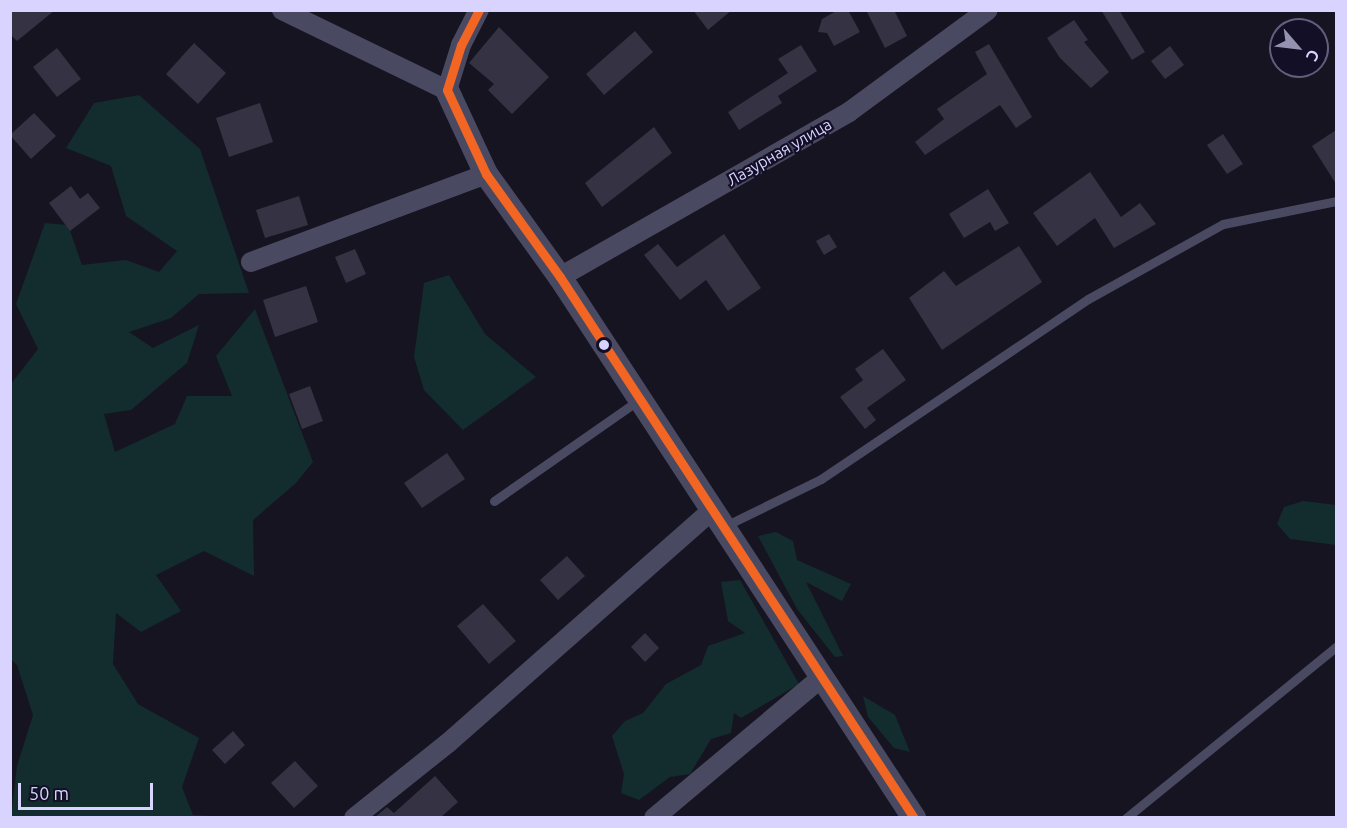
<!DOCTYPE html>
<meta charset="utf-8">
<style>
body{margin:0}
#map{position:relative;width:1347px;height:828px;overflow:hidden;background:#161421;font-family:Ubuntu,sans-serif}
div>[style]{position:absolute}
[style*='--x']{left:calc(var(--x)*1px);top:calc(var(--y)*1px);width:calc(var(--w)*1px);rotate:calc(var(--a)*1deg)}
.green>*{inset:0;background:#132c2d}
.building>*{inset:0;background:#343243}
.service>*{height:9px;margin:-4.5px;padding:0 4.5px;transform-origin:4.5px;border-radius:4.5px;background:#4a4962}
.minor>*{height:20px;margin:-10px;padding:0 10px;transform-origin:10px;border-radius:10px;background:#4a4962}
.tertiary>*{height:24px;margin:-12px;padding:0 12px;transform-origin:12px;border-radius:12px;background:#4a4962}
.bus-1>*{height:9px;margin:-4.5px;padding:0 4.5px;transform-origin:4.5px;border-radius:4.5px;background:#f26522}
.dots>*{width:16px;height:16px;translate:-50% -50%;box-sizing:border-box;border:3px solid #130f26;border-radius:50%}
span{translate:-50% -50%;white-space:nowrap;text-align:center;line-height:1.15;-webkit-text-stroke:4.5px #130f26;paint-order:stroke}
.street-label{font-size:16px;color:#d9d4ff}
.frame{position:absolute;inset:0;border:12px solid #d9d4ff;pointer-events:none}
.north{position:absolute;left:1269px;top:18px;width:60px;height:60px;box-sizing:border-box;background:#130f26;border:2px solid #625e7d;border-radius:50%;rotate:118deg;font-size:16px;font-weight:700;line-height:24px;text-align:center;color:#d9d4ff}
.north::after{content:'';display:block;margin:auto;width:21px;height:27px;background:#9591b1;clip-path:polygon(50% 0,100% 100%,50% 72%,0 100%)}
.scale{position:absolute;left:18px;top:783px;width:135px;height:27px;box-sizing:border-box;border:3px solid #d9d4ff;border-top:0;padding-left:8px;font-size:18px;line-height:21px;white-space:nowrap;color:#d9d4ff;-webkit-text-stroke:4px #130f26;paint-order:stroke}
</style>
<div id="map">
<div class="green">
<i style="clip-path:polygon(139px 95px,200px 149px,249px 293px,199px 294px,171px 318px,129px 332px,153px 348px,199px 325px,187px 363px,131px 410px,104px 414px,115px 452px,175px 424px,187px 396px,232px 396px,216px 356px,255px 309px,313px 462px,296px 483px,253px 520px,254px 576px,204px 551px,156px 575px,181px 611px,141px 632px,116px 613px,113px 664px,138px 704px,199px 738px,182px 787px,193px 815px,232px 817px,11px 817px,17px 766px,33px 715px,17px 665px,11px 659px,11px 384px,38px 349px,16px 304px,45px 223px,68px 225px,82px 265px,126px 260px,159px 272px,177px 251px,126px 216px,111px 166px,66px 148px,94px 103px)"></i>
<i style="clip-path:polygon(449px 275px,485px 334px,536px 377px,463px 430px,424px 390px,414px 357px,424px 283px)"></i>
<i style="clip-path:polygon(1303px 501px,1336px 505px,1336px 545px,1290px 539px,1277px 524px,1284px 507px)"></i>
<i style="clip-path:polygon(776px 532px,793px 541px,797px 560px,851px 584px,842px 601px,806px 582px,843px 656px,835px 657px,797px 609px,758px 536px)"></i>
<i style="clip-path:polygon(740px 580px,799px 684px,741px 718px,734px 713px,731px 733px,711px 739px,690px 774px,670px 777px,639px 800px,621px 793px,624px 774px,612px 736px,625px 721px,643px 713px,666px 684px,701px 665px,708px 646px,745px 633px,728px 621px,721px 582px)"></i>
<i style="clip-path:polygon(863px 696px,895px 715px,910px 752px,894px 748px,868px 717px)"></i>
</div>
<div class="building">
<i style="clip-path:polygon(10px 10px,55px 10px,17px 41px,10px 34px)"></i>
<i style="clip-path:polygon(693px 10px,732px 10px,708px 30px)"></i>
<i style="clip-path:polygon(838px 10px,848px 10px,860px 32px,834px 46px,827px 33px,818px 32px,822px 19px)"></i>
<i style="clip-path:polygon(866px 10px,894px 10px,907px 36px,885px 48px)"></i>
<i style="clip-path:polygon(1101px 10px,1119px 10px,1145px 52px,1132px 60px)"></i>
<i style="clip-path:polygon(1074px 20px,1088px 40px,1084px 42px,1109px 72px,1091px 88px,1060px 58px,1047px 38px)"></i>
<i style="clip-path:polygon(499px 27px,549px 77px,512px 114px,488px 90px,494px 84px,469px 63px)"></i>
<i style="clip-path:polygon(635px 31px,653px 52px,604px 95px,586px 74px)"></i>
<i style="clip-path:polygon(194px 43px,226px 73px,198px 104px,166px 74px)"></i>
<i style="clip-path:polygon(989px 44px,1032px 117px,1016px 128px,1000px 105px,925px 155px,915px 142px,944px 119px,937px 109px,987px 74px,975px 52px)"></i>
<i style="clip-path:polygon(801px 45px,817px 71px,778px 96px,782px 103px,739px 130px,728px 112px,788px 73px,778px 59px)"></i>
<i style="clip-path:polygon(1170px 46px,1184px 65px,1165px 79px,1151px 61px)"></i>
<i style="clip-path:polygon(57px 48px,81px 79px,57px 97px,33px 67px)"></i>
<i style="clip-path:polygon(260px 103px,273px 142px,229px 157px,216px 118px)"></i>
<i style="clip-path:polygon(34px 113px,56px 136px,31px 159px,10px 135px)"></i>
<i style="clip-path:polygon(654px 127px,672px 153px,602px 207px,585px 183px)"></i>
<i style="clip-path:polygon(1336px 130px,1336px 184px,1312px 146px)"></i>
<i style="clip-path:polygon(1223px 134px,1243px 164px,1227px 174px,1207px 145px)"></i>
<i style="clip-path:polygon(1090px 172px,1121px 217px,1140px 203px,1156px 224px,1114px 248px,1095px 218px,1057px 246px,1033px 213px)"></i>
<i style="clip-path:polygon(71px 186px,80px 199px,88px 193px,100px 208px,70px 231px,49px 203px)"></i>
<i style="clip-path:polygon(988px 189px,1009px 223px,995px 231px,990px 222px,964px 238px,949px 214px)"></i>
<i style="clip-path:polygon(299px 196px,308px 225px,265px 238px,256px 210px)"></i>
<i style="clip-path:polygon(724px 234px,761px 288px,728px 311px,706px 280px,680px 300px,644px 255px,658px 244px,677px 267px)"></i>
<i style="clip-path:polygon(829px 234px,837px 247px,824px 255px,816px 241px)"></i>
<i style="clip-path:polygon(1019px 246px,1042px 282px,942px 350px,909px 298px,944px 271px,956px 286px)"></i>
<i style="clip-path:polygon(355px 249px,366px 274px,346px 283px,335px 257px)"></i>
<i style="clip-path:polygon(306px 286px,318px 322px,275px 337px,263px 300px)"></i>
<i style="clip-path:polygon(883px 349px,906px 380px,867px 408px,876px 420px,865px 429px,840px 397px,863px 380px,855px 369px)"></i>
<i style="clip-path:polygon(310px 386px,323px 421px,302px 429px,289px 394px)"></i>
<i style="clip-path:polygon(447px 453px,465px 479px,422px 508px,404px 483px)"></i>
<i style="clip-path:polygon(567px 556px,585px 576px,558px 600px,540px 580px)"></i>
<i style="clip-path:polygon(483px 604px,516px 641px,489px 664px,457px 626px)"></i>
<i style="clip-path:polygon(645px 633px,659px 648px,645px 662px,631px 647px)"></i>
<i style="clip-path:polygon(233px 731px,245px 745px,225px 764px,212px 750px)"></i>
<i style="clip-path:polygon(295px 761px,318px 786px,294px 808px,271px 783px)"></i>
<i style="clip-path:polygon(435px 776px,458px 802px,440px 818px,374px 818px,387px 807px,394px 813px)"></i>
</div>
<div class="service">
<i style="--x:494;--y:501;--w:178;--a:-34.9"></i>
<i style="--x:725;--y:526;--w:107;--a:-26.1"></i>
<i style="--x:821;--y:479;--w:322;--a:-34"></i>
<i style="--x:1088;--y:299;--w:154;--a:-29.1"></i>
<i style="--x:1223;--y:224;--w:115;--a:-11.5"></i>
<i style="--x:1126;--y:818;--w:271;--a:-39.2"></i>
</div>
<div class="minor">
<i style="--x:282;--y:10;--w:183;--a:25.9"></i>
<i style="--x:447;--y:90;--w:47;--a:-72.7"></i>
<i style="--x:461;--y:45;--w:39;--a:-63"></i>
<i style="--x:251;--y:262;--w:251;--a:-20.5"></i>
<i style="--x:560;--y:277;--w:333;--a:-29.7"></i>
<i style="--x:849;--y:112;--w:172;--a:-36.3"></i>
<i style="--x:354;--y:818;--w:120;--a:-38.6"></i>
<i style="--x:448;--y:743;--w:352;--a:-41.4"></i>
<i style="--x:654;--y:818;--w:219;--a:-40"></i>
</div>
<div class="tertiary">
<i style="--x:447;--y:90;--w:93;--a:65.1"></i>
<i style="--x:486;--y:174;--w:127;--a:54.3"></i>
<i style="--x:560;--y:277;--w:647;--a:56.8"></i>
</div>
<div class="bus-1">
<i style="--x:479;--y:10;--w:39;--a:117"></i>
<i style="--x:461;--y:45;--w:47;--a:107.3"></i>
<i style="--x:447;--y:90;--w:93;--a:65.1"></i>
<i style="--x:486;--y:174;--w:127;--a:54.3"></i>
<i style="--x:560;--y:277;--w:647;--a:56.8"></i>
</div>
<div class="dots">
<i style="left:604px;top:345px;background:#d9d4ff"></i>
</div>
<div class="street-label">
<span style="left:779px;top:152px;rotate:-30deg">Лазурная улица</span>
</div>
<div class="frame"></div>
<div class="north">С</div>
<div class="scale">50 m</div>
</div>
